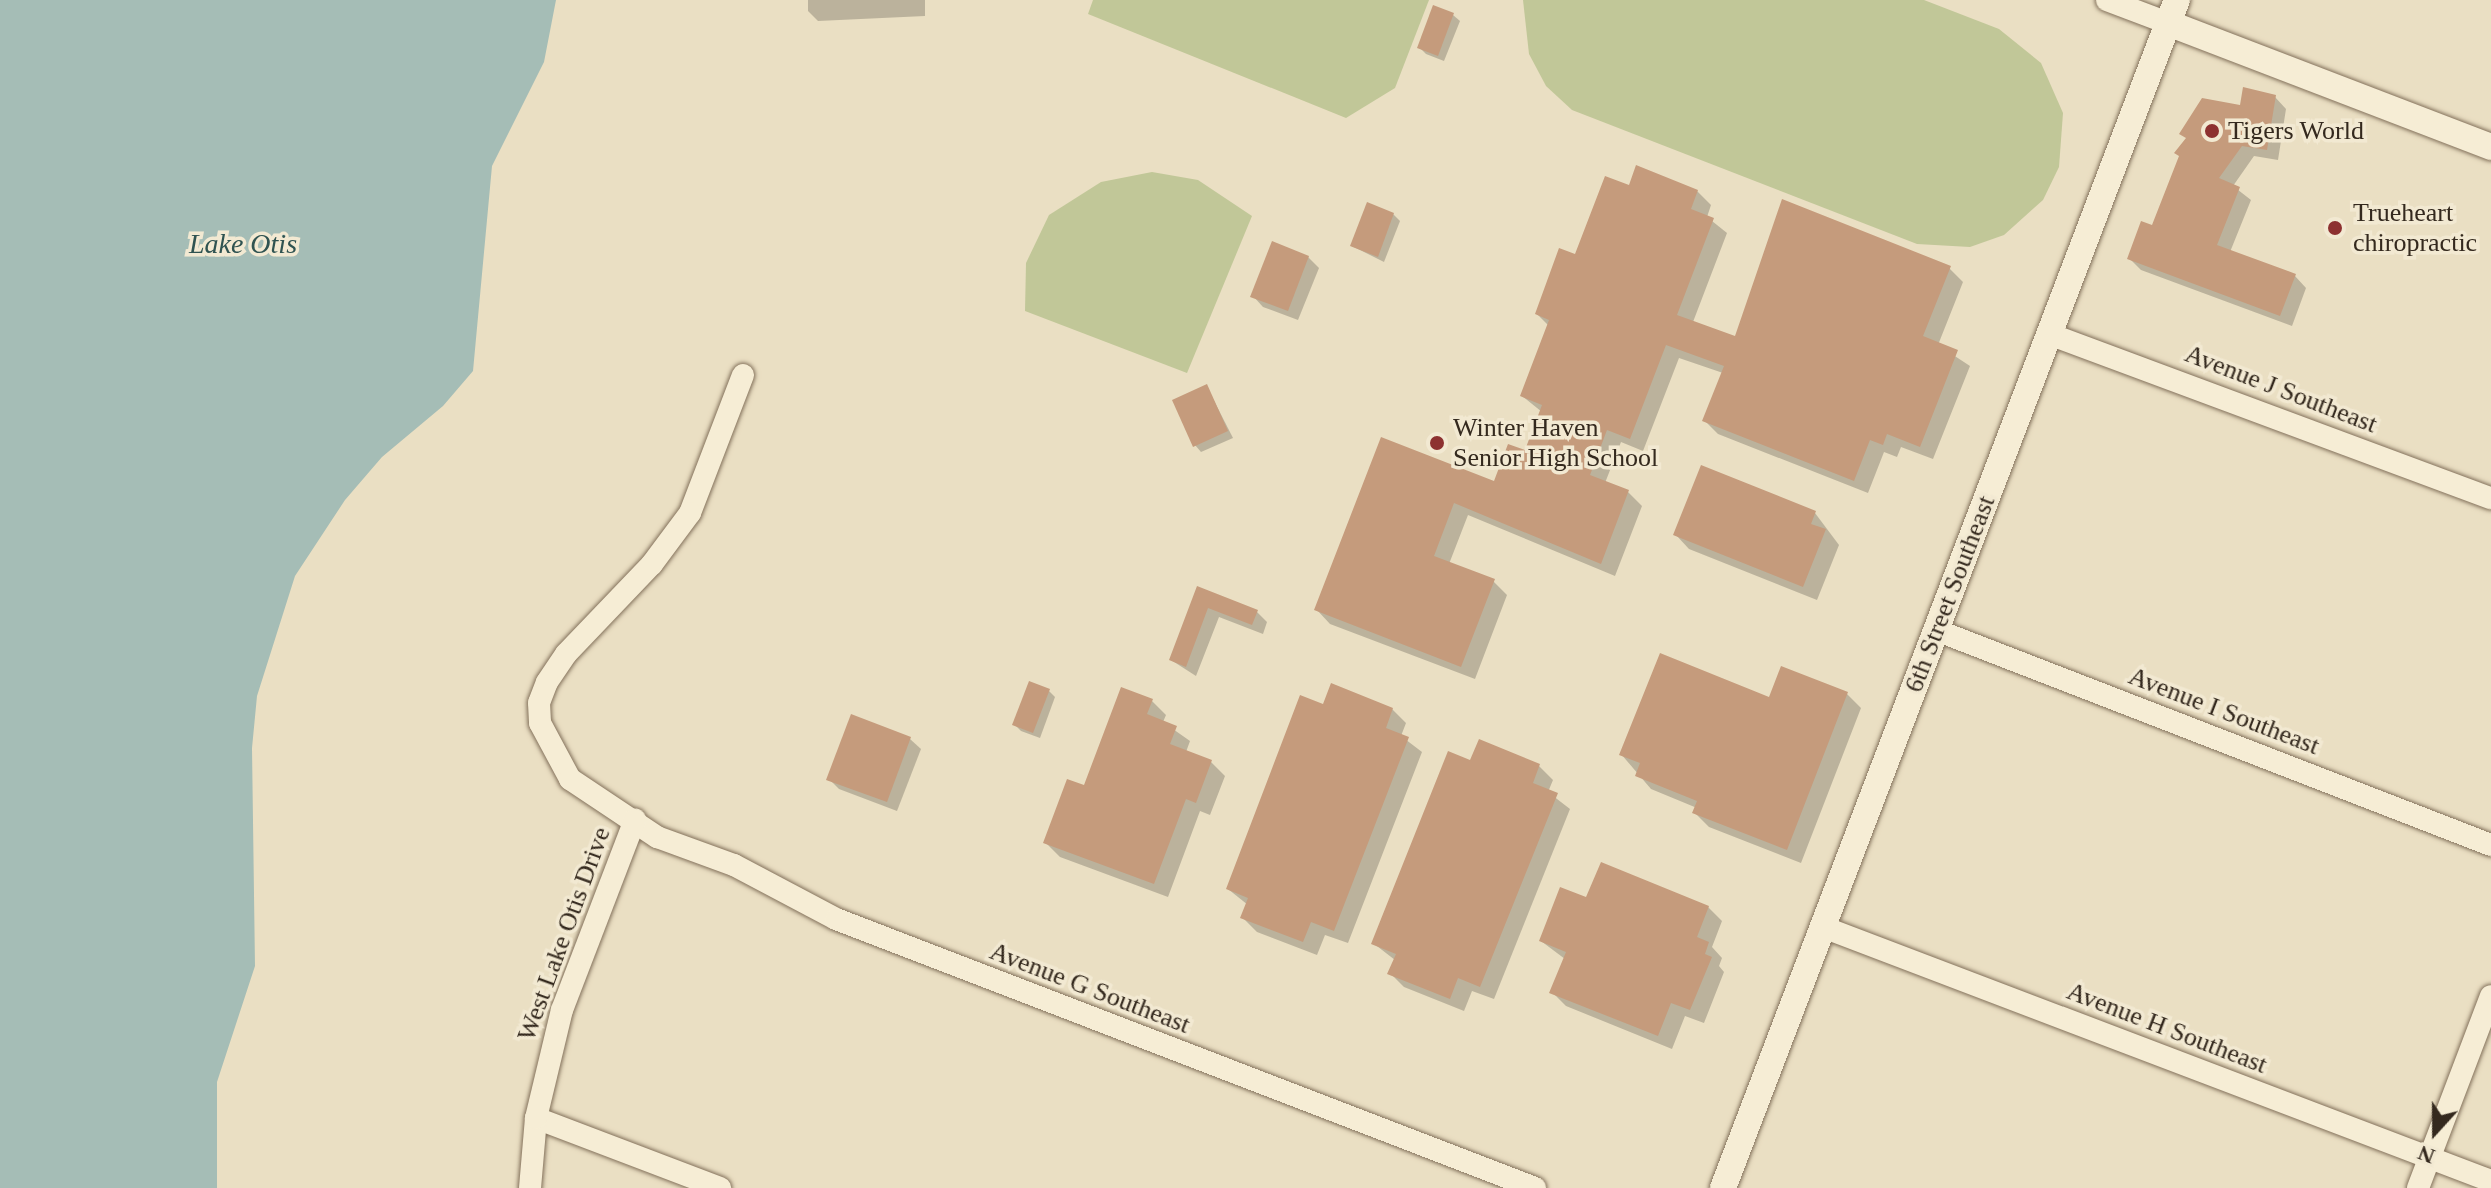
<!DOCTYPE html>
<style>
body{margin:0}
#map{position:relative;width:2491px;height:1188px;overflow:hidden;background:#eadfc3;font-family:"Times New Roman",serif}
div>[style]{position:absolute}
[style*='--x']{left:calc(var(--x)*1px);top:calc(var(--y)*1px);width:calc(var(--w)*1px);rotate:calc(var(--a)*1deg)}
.green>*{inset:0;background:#c1c798}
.water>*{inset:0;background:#a5bdb6}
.shadow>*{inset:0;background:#0003}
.building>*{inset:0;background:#c59b7c}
.roads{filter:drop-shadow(0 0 2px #83715b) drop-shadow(0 0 2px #83715b)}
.minor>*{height:22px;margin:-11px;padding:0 11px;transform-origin:11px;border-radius:11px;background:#f6edd5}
.tertiary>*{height:26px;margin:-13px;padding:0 13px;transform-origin:13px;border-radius:13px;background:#f6edd5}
.dots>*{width:22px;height:22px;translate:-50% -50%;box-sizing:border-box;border:4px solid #f2e9d2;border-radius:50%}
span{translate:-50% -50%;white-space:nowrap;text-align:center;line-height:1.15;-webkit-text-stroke:7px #f2e9d2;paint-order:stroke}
.poi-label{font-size:26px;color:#34291e}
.left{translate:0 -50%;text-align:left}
.street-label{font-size:26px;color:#34291e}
.water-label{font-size:28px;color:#2f5351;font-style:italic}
.north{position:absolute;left:2395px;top:1092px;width:80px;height:80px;-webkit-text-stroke:6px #f2e9d2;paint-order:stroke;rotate:201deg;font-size:22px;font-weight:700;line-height:32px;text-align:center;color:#34291e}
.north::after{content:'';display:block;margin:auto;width:28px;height:36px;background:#34291e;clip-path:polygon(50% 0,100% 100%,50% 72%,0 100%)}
</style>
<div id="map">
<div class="green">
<i style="clip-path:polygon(1093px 0,1429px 0,1395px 88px,1346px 118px,1088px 14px)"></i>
<i style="clip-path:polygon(1523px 0,1924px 0,1999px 29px,2041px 63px,2063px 113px,2059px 167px,2043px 200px,2004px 235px,1970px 247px,1917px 244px,1572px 110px,1546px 86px,1529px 54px)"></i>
<i style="clip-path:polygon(1152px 172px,1198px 180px,1252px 216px,1187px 373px,1025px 311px,1026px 263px,1049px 215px,1101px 182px)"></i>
</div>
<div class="water">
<i style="clip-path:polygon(0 0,556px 0,544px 62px,492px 166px,473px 371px,443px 406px,382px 457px,345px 500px,295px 576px,257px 696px,252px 748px,255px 966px,217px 1082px,217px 1188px,0 1188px)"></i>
</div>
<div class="shadow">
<i style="clip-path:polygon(808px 0,925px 0,925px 16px,818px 21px,808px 11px)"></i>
<i style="clip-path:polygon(1453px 15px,1460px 21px,1444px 61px,1426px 54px,1419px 47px)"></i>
<i style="clip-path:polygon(2275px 97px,2286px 109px,2278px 160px,2254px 156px,2233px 186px,2251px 200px,2230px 252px,2295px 276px,2306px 288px,2292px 326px,2141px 270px,2129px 258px,2242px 107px)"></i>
<i style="clip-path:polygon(1630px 188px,1697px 191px,1711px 205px,1707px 217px,1727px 233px,1693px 322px,1737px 339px,1949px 268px,1963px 282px,1938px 345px,1970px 366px,1933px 459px,1901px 447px,1897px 457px,1884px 452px,1868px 493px,1718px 434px,1704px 420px,1723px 373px,1679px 358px,1643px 451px,1621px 442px,1605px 483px,1628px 492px,1642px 506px,1615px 576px,1468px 515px,1449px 564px,1493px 581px,1507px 595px,1475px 679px,1330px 624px,1317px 610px,1382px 440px,1495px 484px,1526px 453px,1542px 412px,1522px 396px,1549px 326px,1537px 314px)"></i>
<i style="clip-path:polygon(1393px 214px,1400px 221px,1384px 262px,1352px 246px)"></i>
<i style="clip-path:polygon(1308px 257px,1319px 268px,1298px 320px,1263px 307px,1253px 296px)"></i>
<i style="clip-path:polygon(1207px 387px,1233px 438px,1201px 452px,1195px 445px)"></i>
<i style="clip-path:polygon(1815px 513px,1839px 545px,1817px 600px,1689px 549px,1676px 535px)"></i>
<i style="clip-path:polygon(1198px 589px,1257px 612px,1267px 622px,1263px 634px,1219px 617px,1196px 676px,1171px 660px)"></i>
<i style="clip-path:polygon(1782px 669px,1847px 694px,1861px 708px,1801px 863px,1709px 827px,1695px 813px,1697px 808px,1651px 789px,1621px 754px,1770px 700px)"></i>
<i style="clip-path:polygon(1049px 691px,1055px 697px,1040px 738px,1021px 731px,1014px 724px)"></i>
<i style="clip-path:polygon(1152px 701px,1166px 715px,1163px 722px,1190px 741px,1186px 752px,1211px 762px,1225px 776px,1210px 815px,1200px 811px,1168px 897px,1060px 857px,1046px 843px)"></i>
<i style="clip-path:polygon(1324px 706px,1392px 709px,1406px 723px,1401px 736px,1422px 752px,1348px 943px,1325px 935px,1317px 955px,1257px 932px,1243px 918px,1248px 905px,1228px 889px)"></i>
<i style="clip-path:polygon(910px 739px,921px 749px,897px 811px,839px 789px,829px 779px)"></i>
<i style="clip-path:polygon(1471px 763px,1539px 766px,1553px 780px,1548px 792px,1570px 809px,1494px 999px,1472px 991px,1464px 1011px,1404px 987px,1390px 973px,1395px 960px,1373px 943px)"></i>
<i style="clip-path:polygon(1587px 900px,1708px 907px,1722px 921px,1712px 947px,1722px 958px,1719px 966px,1724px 972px,1704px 1023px,1685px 1016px,1672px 1049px,1566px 1006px,1552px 992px,1565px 959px,1541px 941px)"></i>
</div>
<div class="building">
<i style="clip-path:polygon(1433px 5px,1454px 13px,1438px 56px,1417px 48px)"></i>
<i style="clip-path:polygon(2243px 87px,2276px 95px,2267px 150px,2242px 146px,2219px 178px,2240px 187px,2217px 245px,2296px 274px,2280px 316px,2127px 259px,2141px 221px,2152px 225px,2179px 156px,2174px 153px,2186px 138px,2179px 134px,2202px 98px,2240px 105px)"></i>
<i style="clip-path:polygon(1636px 165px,1698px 190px,1691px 209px,1714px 218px,1677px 315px,1735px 336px,1782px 199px,1951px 266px,1923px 336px,1958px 350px,1920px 447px,1887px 434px,1883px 445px,1870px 440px,1854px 481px,1702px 421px,1724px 366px,1666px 345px,1630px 439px,1607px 430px,1590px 475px,1629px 490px,1601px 564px,1454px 503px,1434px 556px,1495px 579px,1461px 667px,1314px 610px,1381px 437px,1494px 481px,1508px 444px,1525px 450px,1542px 405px,1520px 396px,1549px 320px,1535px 314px,1559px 248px,1575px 254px,1605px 176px,1629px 185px)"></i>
<i style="clip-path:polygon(1367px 202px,1394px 213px,1378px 257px,1350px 246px)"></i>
<i style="clip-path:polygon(1272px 241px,1309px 256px,1288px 311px,1250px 297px)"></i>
<i style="clip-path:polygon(1207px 384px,1228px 431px,1193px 447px,1172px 400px)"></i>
<i style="clip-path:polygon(1701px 465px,1816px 511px,1811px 524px,1826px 529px,1803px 587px,1673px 535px)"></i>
<i style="clip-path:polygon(1197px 586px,1258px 610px,1252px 625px,1208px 608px,1186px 667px,1169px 660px)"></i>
<i style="clip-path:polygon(1660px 653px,1769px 697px,1781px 666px,1848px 692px,1787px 850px,1692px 813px,1697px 801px,1635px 776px,1640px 763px,1619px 755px)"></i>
<i style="clip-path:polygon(1029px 681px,1050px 689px,1033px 733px,1012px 725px)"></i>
<i style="clip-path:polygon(1331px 683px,1393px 708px,1386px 728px,1409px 737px,1334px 931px,1311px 922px,1303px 942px,1240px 918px,1248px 898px,1226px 889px,1300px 695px,1323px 704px)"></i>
<i style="clip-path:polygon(1121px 687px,1153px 699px,1147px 714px,1177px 726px,1170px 744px,1212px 760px,1196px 803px,1186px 799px,1154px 884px,1043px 843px,1067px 779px,1084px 785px)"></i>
<i style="clip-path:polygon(851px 714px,911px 737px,887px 802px,826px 780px)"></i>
<i style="clip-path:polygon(1479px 739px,1540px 764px,1533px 783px,1558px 793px,1480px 987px,1458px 978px,1450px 999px,1387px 974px,1396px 954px,1371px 944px,1448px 751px,1470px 760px)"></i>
<i style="clip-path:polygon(1601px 862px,1709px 906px,1697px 937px,1709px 942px,1705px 954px,1712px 957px,1690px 1010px,1671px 1003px,1658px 1036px,1549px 993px,1566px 952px,1539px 941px,1560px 887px,1586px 897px)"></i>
</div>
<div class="roads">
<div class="minor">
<i style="--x:2107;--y:0;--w:65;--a:20.7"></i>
<i style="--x:2049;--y:334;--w:471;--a:20.4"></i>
<i style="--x:743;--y:375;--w:148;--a:111"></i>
<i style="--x:690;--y:513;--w:64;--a:126.7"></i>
<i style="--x:652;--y:564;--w:124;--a:133.7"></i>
<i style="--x:566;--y:654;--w:34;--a:124"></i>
<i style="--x:547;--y:682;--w:22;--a:111"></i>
<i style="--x:539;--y:703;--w:20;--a:87"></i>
<i style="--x:540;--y:723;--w:64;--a:61.8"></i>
<i style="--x:570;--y:779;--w:105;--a:33.7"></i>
<i style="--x:657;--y:837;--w:82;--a:20"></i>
<i style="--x:734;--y:865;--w:115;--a:27.9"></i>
<i style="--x:836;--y:919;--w:749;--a:21.05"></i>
<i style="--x:1936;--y:630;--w:595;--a:21.18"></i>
<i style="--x:1823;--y:927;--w:715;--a:20.82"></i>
<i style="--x:536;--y:1118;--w:197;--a:20.8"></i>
<i style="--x:530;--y:1188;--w:70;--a:-85.1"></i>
<i style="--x:536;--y:1118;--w:111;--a:-76.5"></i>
<i style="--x:562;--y:1010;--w:204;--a:-69"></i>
<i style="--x:2418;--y:1188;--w:205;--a:-69.2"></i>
</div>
<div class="tertiary">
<i style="--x:2168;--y:23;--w:346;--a:21"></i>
<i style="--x:1723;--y:1188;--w:1272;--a:-69.09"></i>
</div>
</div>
<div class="dots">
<i style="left:2212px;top:131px;background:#8d3130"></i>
<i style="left:2335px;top:228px;background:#8d3130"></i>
<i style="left:1437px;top:443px;background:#8d3130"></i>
</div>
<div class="poi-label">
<span class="left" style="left:2228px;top:131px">Tigers World</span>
<span class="left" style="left:2353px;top:228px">Trueheart<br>chiropractic</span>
<span class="left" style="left:1453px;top:443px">Winter Haven<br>Senior High School</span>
</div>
<div class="street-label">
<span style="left:2281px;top:389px;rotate:21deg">Avenue J Southeast</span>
<span style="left:1950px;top:594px;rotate:-69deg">6th Street Southeast</span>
<span style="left:2224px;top:711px;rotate:21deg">Avenue I Southeast</span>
<span style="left:564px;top:934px;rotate:-70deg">West Lake Otis Drive</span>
<span style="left:1090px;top:988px;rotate:21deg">Avenue G Southeast</span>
<span style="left:2167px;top:1028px;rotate:21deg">Avenue H Southeast</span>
</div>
<div class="water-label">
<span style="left:243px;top:244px">Lake Otis</span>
</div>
<div class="north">N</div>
</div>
